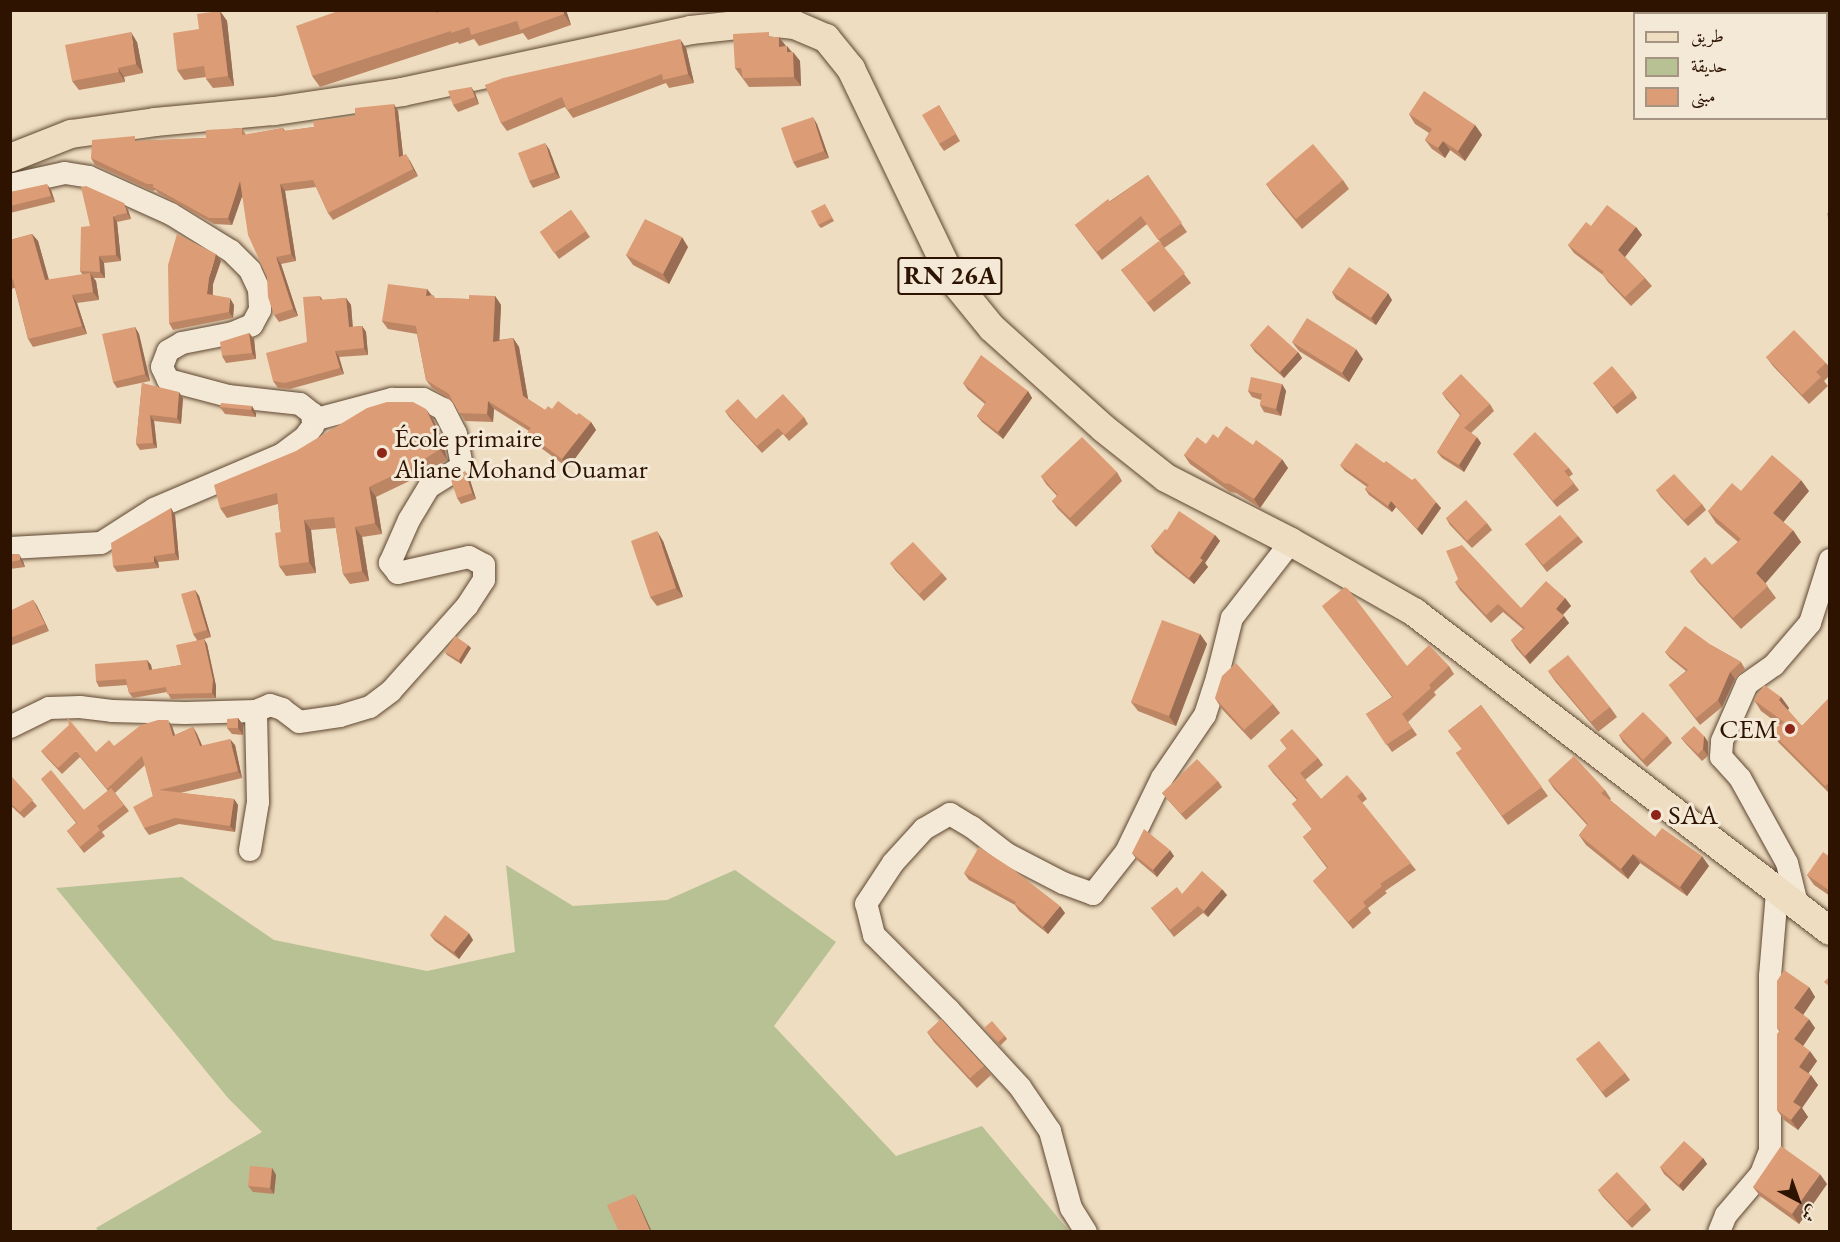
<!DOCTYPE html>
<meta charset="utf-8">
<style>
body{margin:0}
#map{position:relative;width:1840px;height:1242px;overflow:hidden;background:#eeddc1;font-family:"EB Garamond",Amiri,serif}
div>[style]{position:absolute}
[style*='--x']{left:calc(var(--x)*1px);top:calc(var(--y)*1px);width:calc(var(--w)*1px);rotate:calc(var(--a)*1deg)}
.green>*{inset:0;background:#b7c194}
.roads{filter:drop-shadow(0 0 2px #5e4630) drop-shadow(0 0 2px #5e4630)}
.minor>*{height:22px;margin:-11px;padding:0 11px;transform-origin:11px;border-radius:11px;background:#f4e9d7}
.major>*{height:28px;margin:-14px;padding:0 14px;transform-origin:14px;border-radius:14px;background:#eeddc1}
.wall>*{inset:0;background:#bc8665}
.shaded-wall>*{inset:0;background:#996d53}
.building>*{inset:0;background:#db9c76}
.dots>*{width:16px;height:16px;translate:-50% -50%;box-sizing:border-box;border:3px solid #f4e9d7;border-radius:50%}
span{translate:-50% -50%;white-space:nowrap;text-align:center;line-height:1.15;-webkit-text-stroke:6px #f4e9d7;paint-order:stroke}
.shield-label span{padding:2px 4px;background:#f4e9d7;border:2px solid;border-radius:4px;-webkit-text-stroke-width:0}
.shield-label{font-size:26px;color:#2e1400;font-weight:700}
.poi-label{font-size:27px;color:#2e1400}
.left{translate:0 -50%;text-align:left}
.right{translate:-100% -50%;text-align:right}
.frame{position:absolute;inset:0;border:12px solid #2e1400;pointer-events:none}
.legend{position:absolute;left:1633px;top:12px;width:195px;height:108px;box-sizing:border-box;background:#f4e9d7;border:2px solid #a59481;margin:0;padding:8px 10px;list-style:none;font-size:18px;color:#2e1400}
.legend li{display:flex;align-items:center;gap:12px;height:30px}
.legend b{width:30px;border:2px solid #a59481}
.north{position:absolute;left:1768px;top:1170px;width:60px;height:60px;-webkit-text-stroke:4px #f4e9d7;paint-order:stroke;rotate:139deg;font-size:16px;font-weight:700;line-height:24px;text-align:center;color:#2e1400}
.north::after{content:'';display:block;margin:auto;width:21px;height:27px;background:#2e1400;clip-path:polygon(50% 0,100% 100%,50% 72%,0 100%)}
</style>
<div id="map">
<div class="green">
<i style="clip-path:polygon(506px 865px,573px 906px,667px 900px,735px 870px,836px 942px,774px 1026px,896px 1156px,982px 1126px,1069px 1231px,98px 1231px,96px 1228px,262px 1132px,228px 1098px,56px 888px,182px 877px,274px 940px,427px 971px,515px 952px)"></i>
</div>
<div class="roads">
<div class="minor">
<i style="--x:10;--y:185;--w:56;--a:-12.3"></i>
<i style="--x:65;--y:173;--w:24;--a:9"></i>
<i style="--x:89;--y:177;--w:90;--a:24.3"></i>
<i style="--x:171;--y:214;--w:70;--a:31.7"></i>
<i style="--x:231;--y:251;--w:27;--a:45"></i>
<i style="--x:250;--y:270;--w:21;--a:65"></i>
<i style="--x:259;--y:289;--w:21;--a:87"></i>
<i style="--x:260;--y:310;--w:17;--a:118"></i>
<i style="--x:252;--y:325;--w:21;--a:157"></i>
<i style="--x:233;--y:333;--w:52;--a:168.9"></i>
<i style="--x:182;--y:343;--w:16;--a:150"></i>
<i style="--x:168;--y:351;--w:17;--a:111"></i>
<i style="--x:162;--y:367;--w:14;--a:65"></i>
<i style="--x:168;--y:380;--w:62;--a:14.9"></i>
<i style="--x:228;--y:396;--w:72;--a:6.3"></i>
<i style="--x:300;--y:404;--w:16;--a:38"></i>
<i style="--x:313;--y:414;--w:12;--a:90"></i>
<i style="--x:313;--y:426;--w:14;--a:126"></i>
<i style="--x:305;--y:437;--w:30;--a:143"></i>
<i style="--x:281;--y:455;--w:138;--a:157"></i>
<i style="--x:154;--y:509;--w:63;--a:147.3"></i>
<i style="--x:101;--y:543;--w:91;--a:176.9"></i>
<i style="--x:10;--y:727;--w:43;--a:-26"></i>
<i style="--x:49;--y:708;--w:31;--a:-2"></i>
<i style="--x:80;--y:707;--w:32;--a:7"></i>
<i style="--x:112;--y:711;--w:73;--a:1.6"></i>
<i style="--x:185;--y:713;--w:71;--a:-1.6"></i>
<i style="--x:256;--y:711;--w:15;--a:-23"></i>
<i style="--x:270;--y:705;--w:13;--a:18"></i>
<i style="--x:282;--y:709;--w:21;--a:37"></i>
<i style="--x:299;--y:722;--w:41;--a:-8.3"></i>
<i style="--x:340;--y:716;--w:31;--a:-17"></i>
<i style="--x:370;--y:707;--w:26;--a:-37"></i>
<i style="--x:391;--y:691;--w:114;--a:-48.2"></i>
<i style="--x:467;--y:606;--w:31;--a:-57"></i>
<i style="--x:484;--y:580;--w:15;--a:-90"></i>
<i style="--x:484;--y:565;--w:17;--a:-152"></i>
<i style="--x:469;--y:557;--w:73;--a:167.3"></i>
<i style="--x:398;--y:573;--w:13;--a:-129"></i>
<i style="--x:390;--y:563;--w:47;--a:-66.2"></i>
<i style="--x:409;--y:520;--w:39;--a:-59"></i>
<i style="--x:429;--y:487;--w:39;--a:-32"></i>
<i style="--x:462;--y:466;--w:33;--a:-101"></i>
<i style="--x:456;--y:434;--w:28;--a:-117"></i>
<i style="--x:443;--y:409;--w:22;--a:-153"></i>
<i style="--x:423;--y:399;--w:31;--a:180"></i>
<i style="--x:392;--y:399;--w:82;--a:165.1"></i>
<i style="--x:250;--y:850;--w:49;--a:-80.5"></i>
<i style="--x:258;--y:802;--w:91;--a:-91.3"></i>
<i style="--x:1798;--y:908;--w:46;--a:-103.7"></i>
<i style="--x:1787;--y:863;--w:97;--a:-118.9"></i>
<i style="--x:1740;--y:778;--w:28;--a:-132"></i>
<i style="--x:1721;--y:757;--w:16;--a:-86"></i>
<i style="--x:1722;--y:741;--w:62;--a:-66.3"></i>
<i style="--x:1747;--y:684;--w:33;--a:-35"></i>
<i style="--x:1774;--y:665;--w:55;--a:-49.4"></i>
<i style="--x:1810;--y:623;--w:66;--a:-72.4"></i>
<i style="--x:1086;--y:1232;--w:28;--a:-122"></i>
<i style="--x:1071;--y:1208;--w:80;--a:-105.3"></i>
<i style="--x:1050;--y:1131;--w:53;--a:-124.3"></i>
<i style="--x:1020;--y:1087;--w:105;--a:-132.7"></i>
<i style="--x:949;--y:1010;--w:106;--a:-135"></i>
<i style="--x:874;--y:935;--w:32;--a:-104"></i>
<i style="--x:866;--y:904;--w:49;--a:-56.6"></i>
<i style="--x:893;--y:863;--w:46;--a:-47.6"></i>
<i style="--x:924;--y:829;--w:30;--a:-30"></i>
<i style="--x:950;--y:814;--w:26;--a:31"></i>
<i style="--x:972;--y:827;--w:44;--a:37.6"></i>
<i style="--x:1007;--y:854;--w:63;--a:27.4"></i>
<i style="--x:1063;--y:883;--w:32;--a:20"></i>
<i style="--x:1093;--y:894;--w:53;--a:-51.8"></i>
<i style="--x:1126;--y:852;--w:82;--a:-64.1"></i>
<i style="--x:1162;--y:778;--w:76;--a:-55.7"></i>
<i style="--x:1205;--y:715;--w:39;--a:-72"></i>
<i style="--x:1217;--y:678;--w:62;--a:-76"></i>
<i style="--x:1232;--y:618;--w:96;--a:-52.2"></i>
<i style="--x:1719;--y:1232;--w:18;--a:-68"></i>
<i style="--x:1726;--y:1215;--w:54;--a:-49.5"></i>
<i style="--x:1761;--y:1174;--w:25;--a:-69"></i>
<i style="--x:1770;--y:1151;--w:175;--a:-90"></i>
<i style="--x:1770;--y:976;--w:83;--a:-85.2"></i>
</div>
<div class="major">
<i style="--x:10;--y:158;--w:66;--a:-21.5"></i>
<i style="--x:71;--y:134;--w:85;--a:-8.1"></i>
<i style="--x:155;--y:122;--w:120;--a:-5.3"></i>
<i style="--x:274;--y:111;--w:129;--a:-8.4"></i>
<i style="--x:402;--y:92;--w:296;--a:-12.1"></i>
<i style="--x:691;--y:30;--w:75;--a:-6.1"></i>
<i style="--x:766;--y:22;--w:29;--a:6"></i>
<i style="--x:795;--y:25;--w:34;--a:23"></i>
<i style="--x:826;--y:38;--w:40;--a:51"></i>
<i style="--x:851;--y:69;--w:233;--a:64.3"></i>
<i style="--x:952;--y:279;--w:63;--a:50.8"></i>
<i style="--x:992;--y:328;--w:149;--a:42"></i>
<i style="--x:1103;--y:428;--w:80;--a:38.4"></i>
<i style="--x:1166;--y:478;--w:140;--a:27.1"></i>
<i style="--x:1291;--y:542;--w:142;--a:29.6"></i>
<i style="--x:1414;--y:612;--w:524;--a:37.48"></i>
</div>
</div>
<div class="wall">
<i style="clip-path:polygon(341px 10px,439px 10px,440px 12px,446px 10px,566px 10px,571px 25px,528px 40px,523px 33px,479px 46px,474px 39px,459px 44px,458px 42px,320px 87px,312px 76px)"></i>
<i style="clip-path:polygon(220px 11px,227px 21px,234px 86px,213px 88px,206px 79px,206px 77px,184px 80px,177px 70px)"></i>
<i style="clip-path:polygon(772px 37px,786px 47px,787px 46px,800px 61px,801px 86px,749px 87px,735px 68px)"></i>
<i style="clip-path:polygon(137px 42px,143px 73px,124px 77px,125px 82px,79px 90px,72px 81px)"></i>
<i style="clip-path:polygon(686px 48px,694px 83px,669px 88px,666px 83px,573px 118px,565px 107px,507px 131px,501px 123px,485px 85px)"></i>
<i style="clip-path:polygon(471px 87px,475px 93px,479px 104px,458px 112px,453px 105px)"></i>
<i style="clip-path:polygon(939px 105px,960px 141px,944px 151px,939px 144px)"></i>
<i style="clip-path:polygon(398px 111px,403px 155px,410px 161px,418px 176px,333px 220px,328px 213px,316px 187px,285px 191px,296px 261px,281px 264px,298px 316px,279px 322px,274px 315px,267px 277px,242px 196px,232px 225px,214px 224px,158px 193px,156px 190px,152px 191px,95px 165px,91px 158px,138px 141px,206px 138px,242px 128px,246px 135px,283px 128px,285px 131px,314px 127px)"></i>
<i style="clip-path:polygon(1409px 114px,1475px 125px,1482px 135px,1465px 161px,1450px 150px,1445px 158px,1432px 149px,1425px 140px,1429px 133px,1415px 124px)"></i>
<i style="clip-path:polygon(817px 124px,829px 158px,797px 168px,793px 162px)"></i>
<i style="clip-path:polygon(549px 149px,560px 178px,533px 188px,529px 181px)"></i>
<i style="clip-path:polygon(1148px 175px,1187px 232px,1164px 248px,1191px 283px,1154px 312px,1121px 270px,1161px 243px,1147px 224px,1102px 260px,1075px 225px)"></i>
<i style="clip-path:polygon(1343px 180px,1349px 189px,1302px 229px,1273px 194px,1266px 184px)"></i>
<i style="clip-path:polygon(51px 190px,55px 202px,10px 213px,10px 192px)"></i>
<i style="clip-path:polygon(827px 208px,834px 221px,821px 228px,818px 225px)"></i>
<i style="clip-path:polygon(128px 210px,131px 219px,117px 222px,121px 261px,104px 263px,105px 278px,93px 278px,96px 281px,99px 300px,77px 303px,87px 334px,33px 347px,28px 339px,15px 288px,10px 289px,10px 240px,32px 234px,38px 241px,49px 280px,83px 275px,80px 271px,90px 226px)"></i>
<i style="clip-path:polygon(571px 210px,590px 237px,559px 259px,540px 232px)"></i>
<i style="clip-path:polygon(1591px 226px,1636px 227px,1642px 235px,1625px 257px,1645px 278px,1652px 286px,1631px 306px,1608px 282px,1603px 275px,1574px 253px,1568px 245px)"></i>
<i style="clip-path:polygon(688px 247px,669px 284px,633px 265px,626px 255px)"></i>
<i style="clip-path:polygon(221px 261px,213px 284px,213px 295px,234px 305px,233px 318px,173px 330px,169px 323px)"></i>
<i style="clip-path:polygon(427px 289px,432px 295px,433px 295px,435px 298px,469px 299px,495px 296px,501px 305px,499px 340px,513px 338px,519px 347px,528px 399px,545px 410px,552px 409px,577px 415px,591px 422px,596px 430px,568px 468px,533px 442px,527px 433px,529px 431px,494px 409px,493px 422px,465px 421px,452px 401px,432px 388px,426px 380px,417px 334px,388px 329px,382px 321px)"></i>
<i style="clip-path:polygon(1332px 292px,1392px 300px,1376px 325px,1336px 299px)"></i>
<i style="clip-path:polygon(320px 296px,323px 300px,346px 298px,351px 305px,353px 327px,362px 326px,366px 332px,368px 355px,339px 357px,344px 374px,290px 389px,278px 388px,273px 381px,307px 342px)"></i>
<i style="clip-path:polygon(135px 327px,139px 334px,150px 381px,117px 388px,113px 382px)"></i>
<i style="clip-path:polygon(249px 333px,254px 339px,256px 359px,226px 363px,222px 356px)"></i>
<i style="clip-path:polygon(1292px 342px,1363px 359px,1349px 382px,1299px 351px)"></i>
<i style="clip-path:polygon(1250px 345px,1298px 352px,1302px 358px,1284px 378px,1255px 352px)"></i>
<i style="clip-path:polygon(1766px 357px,1826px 363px,1830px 368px,1830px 375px,1824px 381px,1828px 386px,1809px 404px,1773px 366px)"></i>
<i style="clip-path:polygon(142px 383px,183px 398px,181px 424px,154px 421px,157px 448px,140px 450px,136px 444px)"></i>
<i style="clip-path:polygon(963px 383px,1028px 391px,1032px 398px,1003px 439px,982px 422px,977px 416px,985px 404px,968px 390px)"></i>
<i style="clip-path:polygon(1593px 383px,1633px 391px,1637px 398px,1617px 414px)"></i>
<i style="clip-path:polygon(1282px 384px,1286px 391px,1281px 416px,1264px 412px,1260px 405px,1261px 400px,1252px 397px,1248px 391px)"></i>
<i style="clip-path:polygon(1442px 393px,1490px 404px,1494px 411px,1471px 433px,1481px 443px,1464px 472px,1442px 458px,1437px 452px,1460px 415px,1446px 399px)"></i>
<i style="clip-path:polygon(252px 406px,256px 413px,256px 417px,225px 414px,220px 407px)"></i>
<i style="clip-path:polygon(725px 411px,756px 419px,804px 417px,808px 424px,789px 441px,783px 434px,762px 453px,729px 417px)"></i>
<i style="clip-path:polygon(433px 419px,443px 441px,447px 460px,424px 474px,376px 497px,382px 534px,362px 537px,369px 581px,350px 584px,343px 574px,336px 528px,311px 530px,316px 573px,286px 576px,279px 566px,281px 532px,278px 504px,227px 518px,220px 508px)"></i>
<i style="clip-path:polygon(1218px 438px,1253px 445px,1288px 468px,1260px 508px,1236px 493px,1230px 492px,1190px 464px,1184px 455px)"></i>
<i style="clip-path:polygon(1513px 454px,1569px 468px,1573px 474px,1569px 477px,1579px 490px,1557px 507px)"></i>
<i style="clip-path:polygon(1340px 465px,1441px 508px,1422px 535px,1396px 507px,1392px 512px,1369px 495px,1365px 489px,1367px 487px,1345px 471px)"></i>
<i style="clip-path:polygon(1117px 472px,1122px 481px,1076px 527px,1058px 509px,1052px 501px,1057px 496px,1046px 484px,1041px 476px)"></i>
<i style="clip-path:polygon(469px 477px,476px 499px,461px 504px,457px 498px)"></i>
<i style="clip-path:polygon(1656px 490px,1702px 504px,1706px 510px,1688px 526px,1661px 497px)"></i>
<i style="clip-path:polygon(1741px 491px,1809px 491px,1783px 522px,1801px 542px,1765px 583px,1776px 598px,1741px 629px,1698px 582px,1690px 571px,1712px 565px,1738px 542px,1716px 523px,1708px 511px)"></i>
<i style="clip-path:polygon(171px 508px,175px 515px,179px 560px,158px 562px,159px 568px,117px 572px,113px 566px)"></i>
<i style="clip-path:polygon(1446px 518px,1487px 523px,1492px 530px,1472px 548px,1450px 525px)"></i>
<i style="clip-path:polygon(1167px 530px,1215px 535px,1220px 541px,1205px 563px,1208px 567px,1194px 584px,1155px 553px,1151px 546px)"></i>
<i style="clip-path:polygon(1578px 536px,1583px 542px,1547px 572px,1525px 544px)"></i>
<i style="clip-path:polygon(663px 541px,683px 597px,657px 606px,650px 597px)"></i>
<i style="clip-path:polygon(10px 554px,23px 561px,25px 567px,10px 569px)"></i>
<i style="clip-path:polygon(890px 563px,942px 573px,947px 579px,924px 601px,895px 570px)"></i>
<i style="clip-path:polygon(1455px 582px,1521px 608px,1565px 598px,1571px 606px,1563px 615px,1569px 623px,1530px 664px,1516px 648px,1511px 640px,1523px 629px,1503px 612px,1491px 623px,1460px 590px)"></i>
<i style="clip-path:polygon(195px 590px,199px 596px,211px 637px,204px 639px,207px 644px,216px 686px,216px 698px,171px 699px,167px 692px,133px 698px,129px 693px,127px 685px,99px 687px,96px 681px,147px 660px,151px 665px,152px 670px,181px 665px,197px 640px,193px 634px)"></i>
<i style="clip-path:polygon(33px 600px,37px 606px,49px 631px,10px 646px,10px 611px)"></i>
<i style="clip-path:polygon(1322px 606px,1407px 666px,1449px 666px,1454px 674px,1434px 692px,1436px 695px,1408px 722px,1417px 735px,1392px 752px,1366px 714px,1392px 697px)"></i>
<i style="clip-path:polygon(1200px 634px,1207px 644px,1176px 726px,1138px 711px,1131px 702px)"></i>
<i style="clip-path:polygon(1711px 645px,1741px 662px,1745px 669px,1735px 679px,1722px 707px,1700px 725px,1669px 685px,1686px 671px,1670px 658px,1665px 652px)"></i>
<i style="clip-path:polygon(471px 648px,461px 664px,447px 655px,445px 652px)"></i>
<i style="clip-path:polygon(1548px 671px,1610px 707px,1617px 717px,1598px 732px,1555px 681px)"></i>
<i style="clip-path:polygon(1781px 697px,1789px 708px,1788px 710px,1802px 726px,1830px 697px,1830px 794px,1779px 743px,1771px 732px,1780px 725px,1761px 711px,1754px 700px)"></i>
<i style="clip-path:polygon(1215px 698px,1273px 704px,1280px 713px,1251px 740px,1221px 708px)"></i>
<i style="clip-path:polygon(1481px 705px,1548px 796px,1508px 825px,1456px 753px,1462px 749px,1448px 731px)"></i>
<i style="clip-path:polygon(238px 718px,243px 725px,243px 735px,232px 734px,227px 728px)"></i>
<i style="clip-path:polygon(172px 726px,175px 735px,193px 727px,197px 734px,202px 746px,235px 745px,242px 778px,180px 793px,234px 799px,238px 805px,235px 832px,179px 824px,149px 835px,144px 828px,153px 796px,145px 765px,115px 793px,129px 811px,102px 832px,105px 836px,84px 853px,67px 831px,76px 823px,41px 779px,84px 810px,108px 791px,80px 757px,62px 774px,46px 757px,41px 751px,96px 752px)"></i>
<i style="clip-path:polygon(1619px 735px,1667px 736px,1672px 743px,1647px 767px,1623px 742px)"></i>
<i style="clip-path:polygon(1704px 736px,1708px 742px,1708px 756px,1702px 761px,1686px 744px,1681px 738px)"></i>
<i style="clip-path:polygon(1280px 740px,1318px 758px,1323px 765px,1305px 780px,1321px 799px,1362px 792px,1367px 799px,1362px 803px,1416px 870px,1385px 891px,1387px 893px,1368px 908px,1371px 913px,1353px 929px,1313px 881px,1327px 868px,1303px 837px,1312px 829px,1292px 804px,1297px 800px,1273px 773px,1268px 766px,1287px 749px)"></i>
<i style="clip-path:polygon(10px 775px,37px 806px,24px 818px,10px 805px)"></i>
<i style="clip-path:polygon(1548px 780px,1605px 790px,1611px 799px,1610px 800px,1655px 837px,1709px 866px,1687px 896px,1640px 863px,1628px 879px,1586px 845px,1579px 835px,1587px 825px,1554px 789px)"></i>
<i style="clip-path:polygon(1218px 781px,1222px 787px,1186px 820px,1167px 799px,1162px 793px)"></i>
<i style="clip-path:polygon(1132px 853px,1174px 856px,1157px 877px,1137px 860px)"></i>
<i style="clip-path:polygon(1830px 857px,1830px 896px,1814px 885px,1807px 875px)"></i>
<i style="clip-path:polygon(964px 873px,1065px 913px,1048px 934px,1019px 911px,1015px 905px,969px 880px)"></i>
<i style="clip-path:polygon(1182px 894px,1227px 895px,1208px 917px,1203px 913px,1174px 937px,1151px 908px)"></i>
<i style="clip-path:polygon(430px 935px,473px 940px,459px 959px,435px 941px)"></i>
<i style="clip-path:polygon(1809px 987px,1815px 997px,1803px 1015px,1815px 1028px,1803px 1046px,1817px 1061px,1808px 1073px,1818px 1085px,1802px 1108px,1808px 1117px,1798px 1130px,1784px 1120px,1777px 1110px,1779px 1031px,1777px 1028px)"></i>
<i style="clip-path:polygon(984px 1028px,1005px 1036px,1007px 1039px,1000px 1046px)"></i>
<i style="clip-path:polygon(927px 1032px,984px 1066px,991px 1075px,977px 1088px,934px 1042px)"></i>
<i style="clip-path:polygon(1576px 1059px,1625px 1073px,1630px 1080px,1606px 1098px)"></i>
<i style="clip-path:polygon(1703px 1158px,1707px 1164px,1683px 1191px,1664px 1174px,1660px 1167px)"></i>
<i style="clip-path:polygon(272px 1168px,276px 1175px,274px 1194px,253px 1192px,248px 1186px)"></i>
<i style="clip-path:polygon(1827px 1184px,1799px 1224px,1760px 1196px,1753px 1187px)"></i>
<i style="clip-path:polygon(1598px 1190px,1646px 1203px,1651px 1210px,1632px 1228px,1603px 1197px)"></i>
</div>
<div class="shaded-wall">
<i style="clip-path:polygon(563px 10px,566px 10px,571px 25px,564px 14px)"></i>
<i style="clip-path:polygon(220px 11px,227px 21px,234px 86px,228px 76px)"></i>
<i style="clip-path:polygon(131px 32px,137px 42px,143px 73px,136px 64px)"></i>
<i style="clip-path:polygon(779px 37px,786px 46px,779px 47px)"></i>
<i style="clip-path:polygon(680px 39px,686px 48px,694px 83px,688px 74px)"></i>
<i style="clip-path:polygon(787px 46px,793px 55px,793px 52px,800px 61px,801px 86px,794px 77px,787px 52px)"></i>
<i style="clip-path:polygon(118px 68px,124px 77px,125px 82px,119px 72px)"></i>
<i style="clip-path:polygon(471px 87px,475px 93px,479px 104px,475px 97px)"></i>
<i style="clip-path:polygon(394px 104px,398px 111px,404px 164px,399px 157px)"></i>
<i style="clip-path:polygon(813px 117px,817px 124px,829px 158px,824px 151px)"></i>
<i style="clip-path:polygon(1475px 125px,1482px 135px,1465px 161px,1458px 151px)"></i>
<i style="clip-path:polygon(1443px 141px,1450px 150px,1445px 158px,1438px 148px)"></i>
<i style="clip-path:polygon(545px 143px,549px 149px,560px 178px,555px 172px)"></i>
<i style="clip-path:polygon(406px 154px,410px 161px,418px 176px,413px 169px)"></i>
<i style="clip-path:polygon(240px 181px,245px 188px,232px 225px,228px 218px)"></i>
<i style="clip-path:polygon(47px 184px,51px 190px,55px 202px,51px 196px)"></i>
<i style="clip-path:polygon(280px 184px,285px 191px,296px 261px,291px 254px)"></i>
<i style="clip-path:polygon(124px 203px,128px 210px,131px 219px,127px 213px)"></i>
<i style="clip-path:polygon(113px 216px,117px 222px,121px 261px,116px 255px)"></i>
<i style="clip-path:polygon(1636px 227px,1642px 235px,1624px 258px,1618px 250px)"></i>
<i style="clip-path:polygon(32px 234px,38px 241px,51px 288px,45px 280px)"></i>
<i style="clip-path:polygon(682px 237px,688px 247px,669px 284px,663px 274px)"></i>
<i style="clip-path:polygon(216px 254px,221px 261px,213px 284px,212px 301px,207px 294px,209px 278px)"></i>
<i style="clip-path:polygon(99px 256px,104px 263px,105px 278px,100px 272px)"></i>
<i style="clip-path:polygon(276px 257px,281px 264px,298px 316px,293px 309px)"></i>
<i style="clip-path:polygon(90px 273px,96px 281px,99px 300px,93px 292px)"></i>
<i style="clip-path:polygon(427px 289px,433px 298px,426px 296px)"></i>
<i style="clip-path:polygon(1388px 293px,1392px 300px,1376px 325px,1371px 318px)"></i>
<i style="clip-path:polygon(72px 295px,77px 303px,87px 334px,82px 326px)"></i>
<i style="clip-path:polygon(495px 296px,501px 305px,499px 350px,493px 342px)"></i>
<i style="clip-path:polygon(230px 298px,234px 305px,233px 318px,229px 312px)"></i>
<i style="clip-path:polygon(346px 298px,351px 305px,353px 334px,349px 327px)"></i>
<i style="clip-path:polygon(362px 326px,366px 332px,368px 355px,364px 348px)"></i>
<i style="clip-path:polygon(135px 327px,139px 334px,150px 381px,145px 374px)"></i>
<i style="clip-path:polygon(249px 333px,254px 339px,256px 359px,252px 353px)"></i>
<i style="clip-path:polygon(513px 338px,519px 347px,529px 405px,523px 396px)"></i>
<i style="clip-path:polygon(1356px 349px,1363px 359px,1349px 382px,1342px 373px)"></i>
<i style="clip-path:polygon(335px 351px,339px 357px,344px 374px,340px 368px)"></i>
<i style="clip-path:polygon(1298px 352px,1302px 358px,1284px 378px,1280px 372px)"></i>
<i style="clip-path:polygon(1282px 384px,1286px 391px,1281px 416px,1276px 409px)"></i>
<i style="clip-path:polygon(1028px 391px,1032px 398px,1003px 439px,998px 432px)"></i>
<i style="clip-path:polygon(179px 392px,183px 398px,181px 424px,177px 418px)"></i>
<i style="clip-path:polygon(488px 401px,494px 409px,493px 422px,487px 414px)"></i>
<i style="clip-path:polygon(252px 406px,256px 413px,256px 417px,251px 410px)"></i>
<i style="clip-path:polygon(426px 409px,433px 419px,443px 441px,447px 460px,440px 449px)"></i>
<i style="clip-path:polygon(150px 415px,154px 421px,157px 448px,153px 443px)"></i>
<i style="clip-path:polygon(591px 422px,596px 430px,568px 468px,562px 459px)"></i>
<i style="clip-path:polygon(1477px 437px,1481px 443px,1464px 472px,1459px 465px)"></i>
<i style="clip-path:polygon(1282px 459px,1288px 468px,1260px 508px,1254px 499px)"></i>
<i style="clip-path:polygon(465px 471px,469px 477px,476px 499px,472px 493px)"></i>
<i style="clip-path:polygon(1801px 480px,1809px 491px,1781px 525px,1773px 513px)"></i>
<i style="clip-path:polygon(369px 487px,376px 497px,382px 534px,375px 523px)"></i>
<i style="clip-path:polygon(1391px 501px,1396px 507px,1392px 512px,1388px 506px)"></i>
<i style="clip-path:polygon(1436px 502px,1441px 508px,1422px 535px,1417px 529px)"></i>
<i style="clip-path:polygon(171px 508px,175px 515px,179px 560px,175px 553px)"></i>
<i style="clip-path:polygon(304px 520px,311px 530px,316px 573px,309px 562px)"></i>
<i style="clip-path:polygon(355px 527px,362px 537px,369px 581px,362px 571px)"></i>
<i style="clip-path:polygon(1793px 530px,1801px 542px,1764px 585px,1756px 573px)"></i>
<i style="clip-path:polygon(657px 531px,663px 541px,683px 597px,676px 588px)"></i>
<i style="clip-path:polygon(1215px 535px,1220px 541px,1205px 563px,1208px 567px,1194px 584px,1189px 578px,1200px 558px)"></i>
<i style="clip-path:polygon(19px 554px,23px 561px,25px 567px,20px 560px)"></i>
<i style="clip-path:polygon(154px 556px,158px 562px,159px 568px,154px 562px)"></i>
<i style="clip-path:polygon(195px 590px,199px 596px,211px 637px,207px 630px)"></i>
<i style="clip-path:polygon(1565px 598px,1571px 606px,1561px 616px,1556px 609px)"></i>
<i style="clip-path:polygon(33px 600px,37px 606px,49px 631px,45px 624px)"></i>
<i style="clip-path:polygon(1564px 616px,1569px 623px,1530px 664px,1525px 656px)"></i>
<i style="clip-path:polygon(1200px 634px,1207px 644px,1176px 726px,1169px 716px)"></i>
<i style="clip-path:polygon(204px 639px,207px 644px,216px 686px,216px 698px,212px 693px)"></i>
<i style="clip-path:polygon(468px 645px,471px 648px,461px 664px,459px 660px)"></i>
<i style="clip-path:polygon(147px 660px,151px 665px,153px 675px,149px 670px)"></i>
<i style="clip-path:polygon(1730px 672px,1735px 679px,1722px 707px,1718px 700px)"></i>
<i style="clip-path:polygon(1781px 697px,1789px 708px,1787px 711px,1779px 700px)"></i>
<i style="clip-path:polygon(238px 718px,243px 725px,243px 735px,238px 728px)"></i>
<i style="clip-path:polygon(168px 720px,172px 726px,177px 742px,173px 736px)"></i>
<i style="clip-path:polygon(193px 727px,197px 734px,205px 752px,200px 746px)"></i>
<i style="clip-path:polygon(1704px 736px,1708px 742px,1708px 756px,1703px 749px)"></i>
<i style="clip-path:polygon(230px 739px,235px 745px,242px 778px,238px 771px)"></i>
<i style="clip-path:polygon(234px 799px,238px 805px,235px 832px,230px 826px)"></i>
<i style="clip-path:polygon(1170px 850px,1174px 856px,1157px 877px,1153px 870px)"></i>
<i style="clip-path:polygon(1633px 854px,1640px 863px,1628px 879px,1621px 869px)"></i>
<i style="clip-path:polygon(1702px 856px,1709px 866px,1687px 896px,1680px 887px)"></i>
<i style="clip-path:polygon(1222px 889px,1227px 895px,1208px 917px,1204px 911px)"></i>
<i style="clip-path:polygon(1060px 906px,1065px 913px,1048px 934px,1043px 927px)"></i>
<i style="clip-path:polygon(469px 933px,473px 940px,459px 959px,454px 952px)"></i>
<i style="clip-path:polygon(1809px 987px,1815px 997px,1801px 1018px,1794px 1008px)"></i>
<i style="clip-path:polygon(1809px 1019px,1815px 1028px,1801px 1049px,1794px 1039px)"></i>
<i style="clip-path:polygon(1810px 1051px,1817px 1061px,1806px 1077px,1799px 1067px)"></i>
<i style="clip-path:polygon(1811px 1075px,1818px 1085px,1802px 1108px,1808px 1117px,1798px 1130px,1791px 1120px,1793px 1102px)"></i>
<i style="clip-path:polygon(1703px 1158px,1707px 1164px,1683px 1191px,1679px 1185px)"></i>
<i style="clip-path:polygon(272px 1168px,276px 1175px,274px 1194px,270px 1188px)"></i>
<i style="clip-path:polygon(1820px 1174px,1827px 1184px,1799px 1224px,1792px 1214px)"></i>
<i style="clip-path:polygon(634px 1194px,638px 1201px,652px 1232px,649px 1229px)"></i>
</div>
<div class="building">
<i style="clip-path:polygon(341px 10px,435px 10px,436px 13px,446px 10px,563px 10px,564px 14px,520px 30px,517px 21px,471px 35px,469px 27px,451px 33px,451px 31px,312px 76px,296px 26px)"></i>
<i style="clip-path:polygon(220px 11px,228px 76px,206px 79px,204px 66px,177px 70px,173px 33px,199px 29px,197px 14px)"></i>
<i style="clip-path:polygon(131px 32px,136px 64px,118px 68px,119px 72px,72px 81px,65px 45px)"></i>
<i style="clip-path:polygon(769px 32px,769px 37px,779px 37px,779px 47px,787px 46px,787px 52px,793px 52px,794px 77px,743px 78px,741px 68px,735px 68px,733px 34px)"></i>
<i style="clip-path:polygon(680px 39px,688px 74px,663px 80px,662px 74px,567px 110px,562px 97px,501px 123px,485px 85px,503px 78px)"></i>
<i style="clip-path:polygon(471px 87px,475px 97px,453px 105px,448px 91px)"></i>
<i style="clip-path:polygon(1424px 91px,1475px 125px,1458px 151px,1443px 141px,1438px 148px,1425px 140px,1432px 129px,1409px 114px)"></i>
<i style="clip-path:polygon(394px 104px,399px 157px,406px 154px,413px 169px,328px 213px,313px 180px,280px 184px,291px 254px,276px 257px,293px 309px,274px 315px,268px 297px,267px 277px,248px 235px,240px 181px,228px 218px,209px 218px,153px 187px,153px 184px,147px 184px,91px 158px,92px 140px,135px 136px,135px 141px,206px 138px,206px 130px,242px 128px,242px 135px,283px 128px,283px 131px,314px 127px,313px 121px,355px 116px,355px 108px)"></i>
<i style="clip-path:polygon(939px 105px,956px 134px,939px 144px,922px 115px)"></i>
<i style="clip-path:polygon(813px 117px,824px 151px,793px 162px,781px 128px)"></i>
<i style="clip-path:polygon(545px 143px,555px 172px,529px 181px,518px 153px)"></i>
<i style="clip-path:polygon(1313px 144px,1343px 180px,1296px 219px,1266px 184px)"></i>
<i style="clip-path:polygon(1148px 175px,1182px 223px,1158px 240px,1141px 216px,1097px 252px,1075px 225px,1108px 199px,1110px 202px)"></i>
<i style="clip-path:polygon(47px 184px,51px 196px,10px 206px,10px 192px)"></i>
<i style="clip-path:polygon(86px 186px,124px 203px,127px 213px,113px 216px,116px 255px,99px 256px,100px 272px,80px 271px,81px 227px,90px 226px,81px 187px)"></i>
<i style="clip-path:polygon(825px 204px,832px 218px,818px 225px,811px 211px)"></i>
<i style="clip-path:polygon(1607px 205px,1636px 227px,1618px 250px,1645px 278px,1625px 297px,1602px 274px,1604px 272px,1568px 245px,1586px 222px,1591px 226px)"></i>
<i style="clip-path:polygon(571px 210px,586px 231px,554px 253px,540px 232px)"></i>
<i style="clip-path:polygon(1827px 213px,1830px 213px,1830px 227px)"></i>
<i style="clip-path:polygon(645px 219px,682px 237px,663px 274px,626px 255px)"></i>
<i style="clip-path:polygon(32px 234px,45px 280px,90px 273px,93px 292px,72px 295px,82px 326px,28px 339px,13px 279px,10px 280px,10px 240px)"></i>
<i style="clip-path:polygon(177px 234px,216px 254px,209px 278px,207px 294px,230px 298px,229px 312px,169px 323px,168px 265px)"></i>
<i style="clip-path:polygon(1159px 241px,1185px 273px,1147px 303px,1121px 270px)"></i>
<i style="clip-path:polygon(1349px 267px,1388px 293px,1371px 318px,1332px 292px)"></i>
<i style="clip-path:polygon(388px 284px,427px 289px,426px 296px,433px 295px,434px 298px,469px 299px,469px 295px,495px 296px,493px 342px,513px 338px,523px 396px,545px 410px,548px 406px,552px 409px,558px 401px,577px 415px,579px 413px,591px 422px,562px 459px,527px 433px,531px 428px,488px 401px,487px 414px,459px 413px,449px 394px,426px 380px,416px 326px,382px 321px)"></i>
<i style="clip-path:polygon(320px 296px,320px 300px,346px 298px,349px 327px,362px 326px,364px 348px,335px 351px,340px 368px,285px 383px,273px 381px,266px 353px,307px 342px,303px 297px)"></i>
<i style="clip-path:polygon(1307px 318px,1356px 349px,1342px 373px,1292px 342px)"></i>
<i style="clip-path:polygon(1268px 325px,1298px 352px,1280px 372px,1250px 345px)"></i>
<i style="clip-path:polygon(135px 327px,145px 374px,113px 382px,102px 334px)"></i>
<i style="clip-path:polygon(1794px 330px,1826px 363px,1816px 372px,1821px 377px,1802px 395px,1766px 357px)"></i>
<i style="clip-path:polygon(249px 333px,252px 353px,222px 356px,220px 342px)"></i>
<i style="clip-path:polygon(981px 355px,1028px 391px,998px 432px,977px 416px,986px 402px,963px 383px)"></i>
<i style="clip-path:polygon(1612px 366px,1633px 391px,1613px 407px,1593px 383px)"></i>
<i style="clip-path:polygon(1461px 374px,1490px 404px,1464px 428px,1477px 437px,1459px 465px,1437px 452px,1461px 414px,1442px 393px)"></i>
<i style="clip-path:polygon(1251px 377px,1282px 384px,1276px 409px,1260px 405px,1262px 394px,1248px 391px)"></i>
<i style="clip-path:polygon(142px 383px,179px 392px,177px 418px,150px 415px,153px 443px,136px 444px)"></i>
<i style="clip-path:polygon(783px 394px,804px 417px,785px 435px,778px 428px,757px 446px,725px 411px,738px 399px,756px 419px)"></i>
<i style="clip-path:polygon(387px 402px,413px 402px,426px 409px,436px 430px,440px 449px,417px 464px,369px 487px,375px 523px,355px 527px,362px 571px,343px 574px,334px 517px,304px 520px,309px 562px,279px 566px,275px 533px,281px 532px,277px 493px,220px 508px,214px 485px,296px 451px,367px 408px)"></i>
<i style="clip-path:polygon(221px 403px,252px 406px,251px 410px,220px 407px)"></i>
<i style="clip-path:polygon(1226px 426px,1253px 445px,1256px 440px,1282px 459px,1254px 499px,1230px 484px,1224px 483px,1184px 455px,1197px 437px,1206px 444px,1213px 434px,1218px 438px)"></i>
<i style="clip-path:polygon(1535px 432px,1569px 468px,1564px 471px,1574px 483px,1553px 501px,1513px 454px)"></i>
<i style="clip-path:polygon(1082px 437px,1117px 472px,1070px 518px,1052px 501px,1058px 495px,1041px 476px)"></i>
<i style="clip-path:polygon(1356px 443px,1384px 463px,1386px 461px,1412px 480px,1415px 478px,1436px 502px,1417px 529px,1391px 501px,1388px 506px,1365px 489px,1369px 485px,1340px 465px)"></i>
<i style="clip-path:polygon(1772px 455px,1801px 480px,1773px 513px,1793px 530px,1756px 573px,1768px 586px,1733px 618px,1690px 571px,1705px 557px,1712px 565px,1741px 539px,1708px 511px,1732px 483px,1741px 491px)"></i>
<i style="clip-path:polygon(465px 471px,472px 493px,457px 498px,451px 480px)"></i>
<i style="clip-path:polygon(1674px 474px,1702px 504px,1684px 520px,1656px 490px)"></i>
<i style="clip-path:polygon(1466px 500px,1487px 523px,1467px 541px,1446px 518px)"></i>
<i style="clip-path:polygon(171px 508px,175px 553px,154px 556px,154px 562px,113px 566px,111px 543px)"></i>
<i style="clip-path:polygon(1179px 511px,1215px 535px,1200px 558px,1203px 560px,1189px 578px,1151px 546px,1165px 529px,1167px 530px)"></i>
<i style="clip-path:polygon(1560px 515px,1578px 536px,1543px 565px,1525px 544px)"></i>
<i style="clip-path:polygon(657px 531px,676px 588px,650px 597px,631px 541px)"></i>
<i style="clip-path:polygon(913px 542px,942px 573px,919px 594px,890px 563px)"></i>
<i style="clip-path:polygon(1462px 545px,1521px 608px,1546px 581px,1565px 598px,1556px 609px,1564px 616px,1525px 656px,1511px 640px,1525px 628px,1498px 604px,1486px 615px,1455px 582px,1458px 579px,1446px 551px)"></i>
<i style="clip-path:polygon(10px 554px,19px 554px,20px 560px,10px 562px)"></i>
<i style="clip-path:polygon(1345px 587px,1348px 589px,1407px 666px,1429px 645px,1449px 666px,1429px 685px,1431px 688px,1402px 714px,1412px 728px,1386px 745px,1366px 714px,1393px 697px,1322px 606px)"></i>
<i style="clip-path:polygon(195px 590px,207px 630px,193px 634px,181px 594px)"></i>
<i style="clip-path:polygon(33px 600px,45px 624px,10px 638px,10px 611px)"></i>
<i style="clip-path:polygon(1162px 620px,1200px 634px,1169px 716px,1131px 702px)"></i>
<i style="clip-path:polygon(1685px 626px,1711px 645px,1741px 662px,1730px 672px,1718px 700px,1696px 718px,1669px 685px,1688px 670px,1665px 652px)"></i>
<i style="clip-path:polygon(455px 636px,468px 645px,459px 660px,445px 652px)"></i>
<i style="clip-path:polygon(204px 639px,213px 680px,212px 693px,167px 694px,166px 687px,129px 693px,126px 679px,96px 681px,95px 664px,147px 660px,149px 670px,181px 665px,176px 645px)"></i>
<i style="clip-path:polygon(1568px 655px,1610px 707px,1591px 722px,1548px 671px)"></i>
<i style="clip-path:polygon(1236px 663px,1273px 704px,1244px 730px,1215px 698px,1222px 676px)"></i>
<i style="clip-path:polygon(1764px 685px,1781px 697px,1779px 700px,1802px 726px,1830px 697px,1830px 782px,1825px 786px,1771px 732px,1784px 722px,1754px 700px)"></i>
<i style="clip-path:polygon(1481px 705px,1542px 787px,1502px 816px,1456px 753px,1462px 749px,1448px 731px)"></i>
<i style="clip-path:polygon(1643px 712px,1667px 736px,1643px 760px,1619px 735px)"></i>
<i style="clip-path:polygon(67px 717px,96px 752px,109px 740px,114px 746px,141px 725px,158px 720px,168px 720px,173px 736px,193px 727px,200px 746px,230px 739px,238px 771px,159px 790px,234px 799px,230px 826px,175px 818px,144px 828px,133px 807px,153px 796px,142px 756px,107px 789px,76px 751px,58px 768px,41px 751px,69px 725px)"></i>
<i style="clip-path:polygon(238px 718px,238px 728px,227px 728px,227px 719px)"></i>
<i style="clip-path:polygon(1694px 726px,1704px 736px,1703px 749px,1698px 754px,1681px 738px)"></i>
<i style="clip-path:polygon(1292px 729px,1318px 758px,1300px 773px,1321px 799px,1347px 775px,1362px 792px,1357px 796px,1411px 863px,1380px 884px,1382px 886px,1363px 902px,1366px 906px,1348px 922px,1313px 881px,1328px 867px,1303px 837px,1312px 829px,1292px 804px,1298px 799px,1268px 766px,1287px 748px,1280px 740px)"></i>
<i style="clip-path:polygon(1574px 756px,1605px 790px,1601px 793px,1655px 837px,1662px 828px,1702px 856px,1680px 887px,1633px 854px,1621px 869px,1579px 835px,1588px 824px,1548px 780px)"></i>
<i style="clip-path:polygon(1197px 759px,1218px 781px,1181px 814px,1162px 793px)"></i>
<i style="clip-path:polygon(51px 770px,84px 810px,111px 788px,124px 805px,97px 826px,100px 830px,80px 847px,67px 831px,77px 823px,41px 779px)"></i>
<i style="clip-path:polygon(10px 775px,33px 800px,20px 812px,10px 803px)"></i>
<i style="clip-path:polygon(1144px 829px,1170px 850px,1153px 870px,1132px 853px)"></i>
<i style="clip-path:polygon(979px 847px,1014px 870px,1060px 906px,1043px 927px,1015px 904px,1016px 902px,964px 873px)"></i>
<i style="clip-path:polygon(1823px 852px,1830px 857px,1830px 891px,1807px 875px)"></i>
<i style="clip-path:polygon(1202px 871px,1222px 889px,1204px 911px,1198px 906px,1170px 930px,1151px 908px,1177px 887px,1182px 894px)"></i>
<i style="clip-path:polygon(445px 915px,469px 933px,454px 952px,430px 935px)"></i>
<i style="clip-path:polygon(1784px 970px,1809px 987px,1794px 1008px,1809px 1019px,1794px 1039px,1810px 1051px,1799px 1067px,1811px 1075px,1793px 1102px,1801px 1107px,1791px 1120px,1777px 1110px,1777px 1034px,1780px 1030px,1777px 1028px,1777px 981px)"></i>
<i style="clip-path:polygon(1830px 976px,1830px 987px,1824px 982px)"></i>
<i style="clip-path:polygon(941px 1019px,984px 1066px,970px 1078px,927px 1032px)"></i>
<i style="clip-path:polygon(992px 1021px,1005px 1036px,998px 1042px,984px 1028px)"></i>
<i style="clip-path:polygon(1599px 1041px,1625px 1073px,1602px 1092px,1576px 1059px)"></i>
<i style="clip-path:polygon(1684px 1141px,1703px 1158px,1679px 1185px,1660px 1167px)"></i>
<i style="clip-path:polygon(1781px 1146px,1820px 1174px,1792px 1214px,1753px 1187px)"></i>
<i style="clip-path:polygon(250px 1166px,272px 1168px,270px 1188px,248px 1186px)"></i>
<i style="clip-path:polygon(1617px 1172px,1646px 1203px,1627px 1221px,1598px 1190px)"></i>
<i style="clip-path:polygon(634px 1194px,649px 1229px,643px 1232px,619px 1232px,607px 1205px)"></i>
</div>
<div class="dots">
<i style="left:382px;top:453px;background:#8f2418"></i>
<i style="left:1790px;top:729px;background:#8f2418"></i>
<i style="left:1656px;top:815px;background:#8f2418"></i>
</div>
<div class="shield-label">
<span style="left:950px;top:276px">RN 26A</span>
</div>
<div class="poi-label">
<span class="left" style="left:394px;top:453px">École primaire<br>Aliane Mohand Ouamar</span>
<span class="right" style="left:1778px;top:729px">CEM</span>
<span class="left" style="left:1668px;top:815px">SAA</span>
</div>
<div class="frame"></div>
<ul class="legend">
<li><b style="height:8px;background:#eeddc1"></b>طريق</li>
<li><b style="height:16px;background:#b7c194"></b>حديقة</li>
<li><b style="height:16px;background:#db9c76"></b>مبنى</li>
</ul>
<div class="north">ش</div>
</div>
